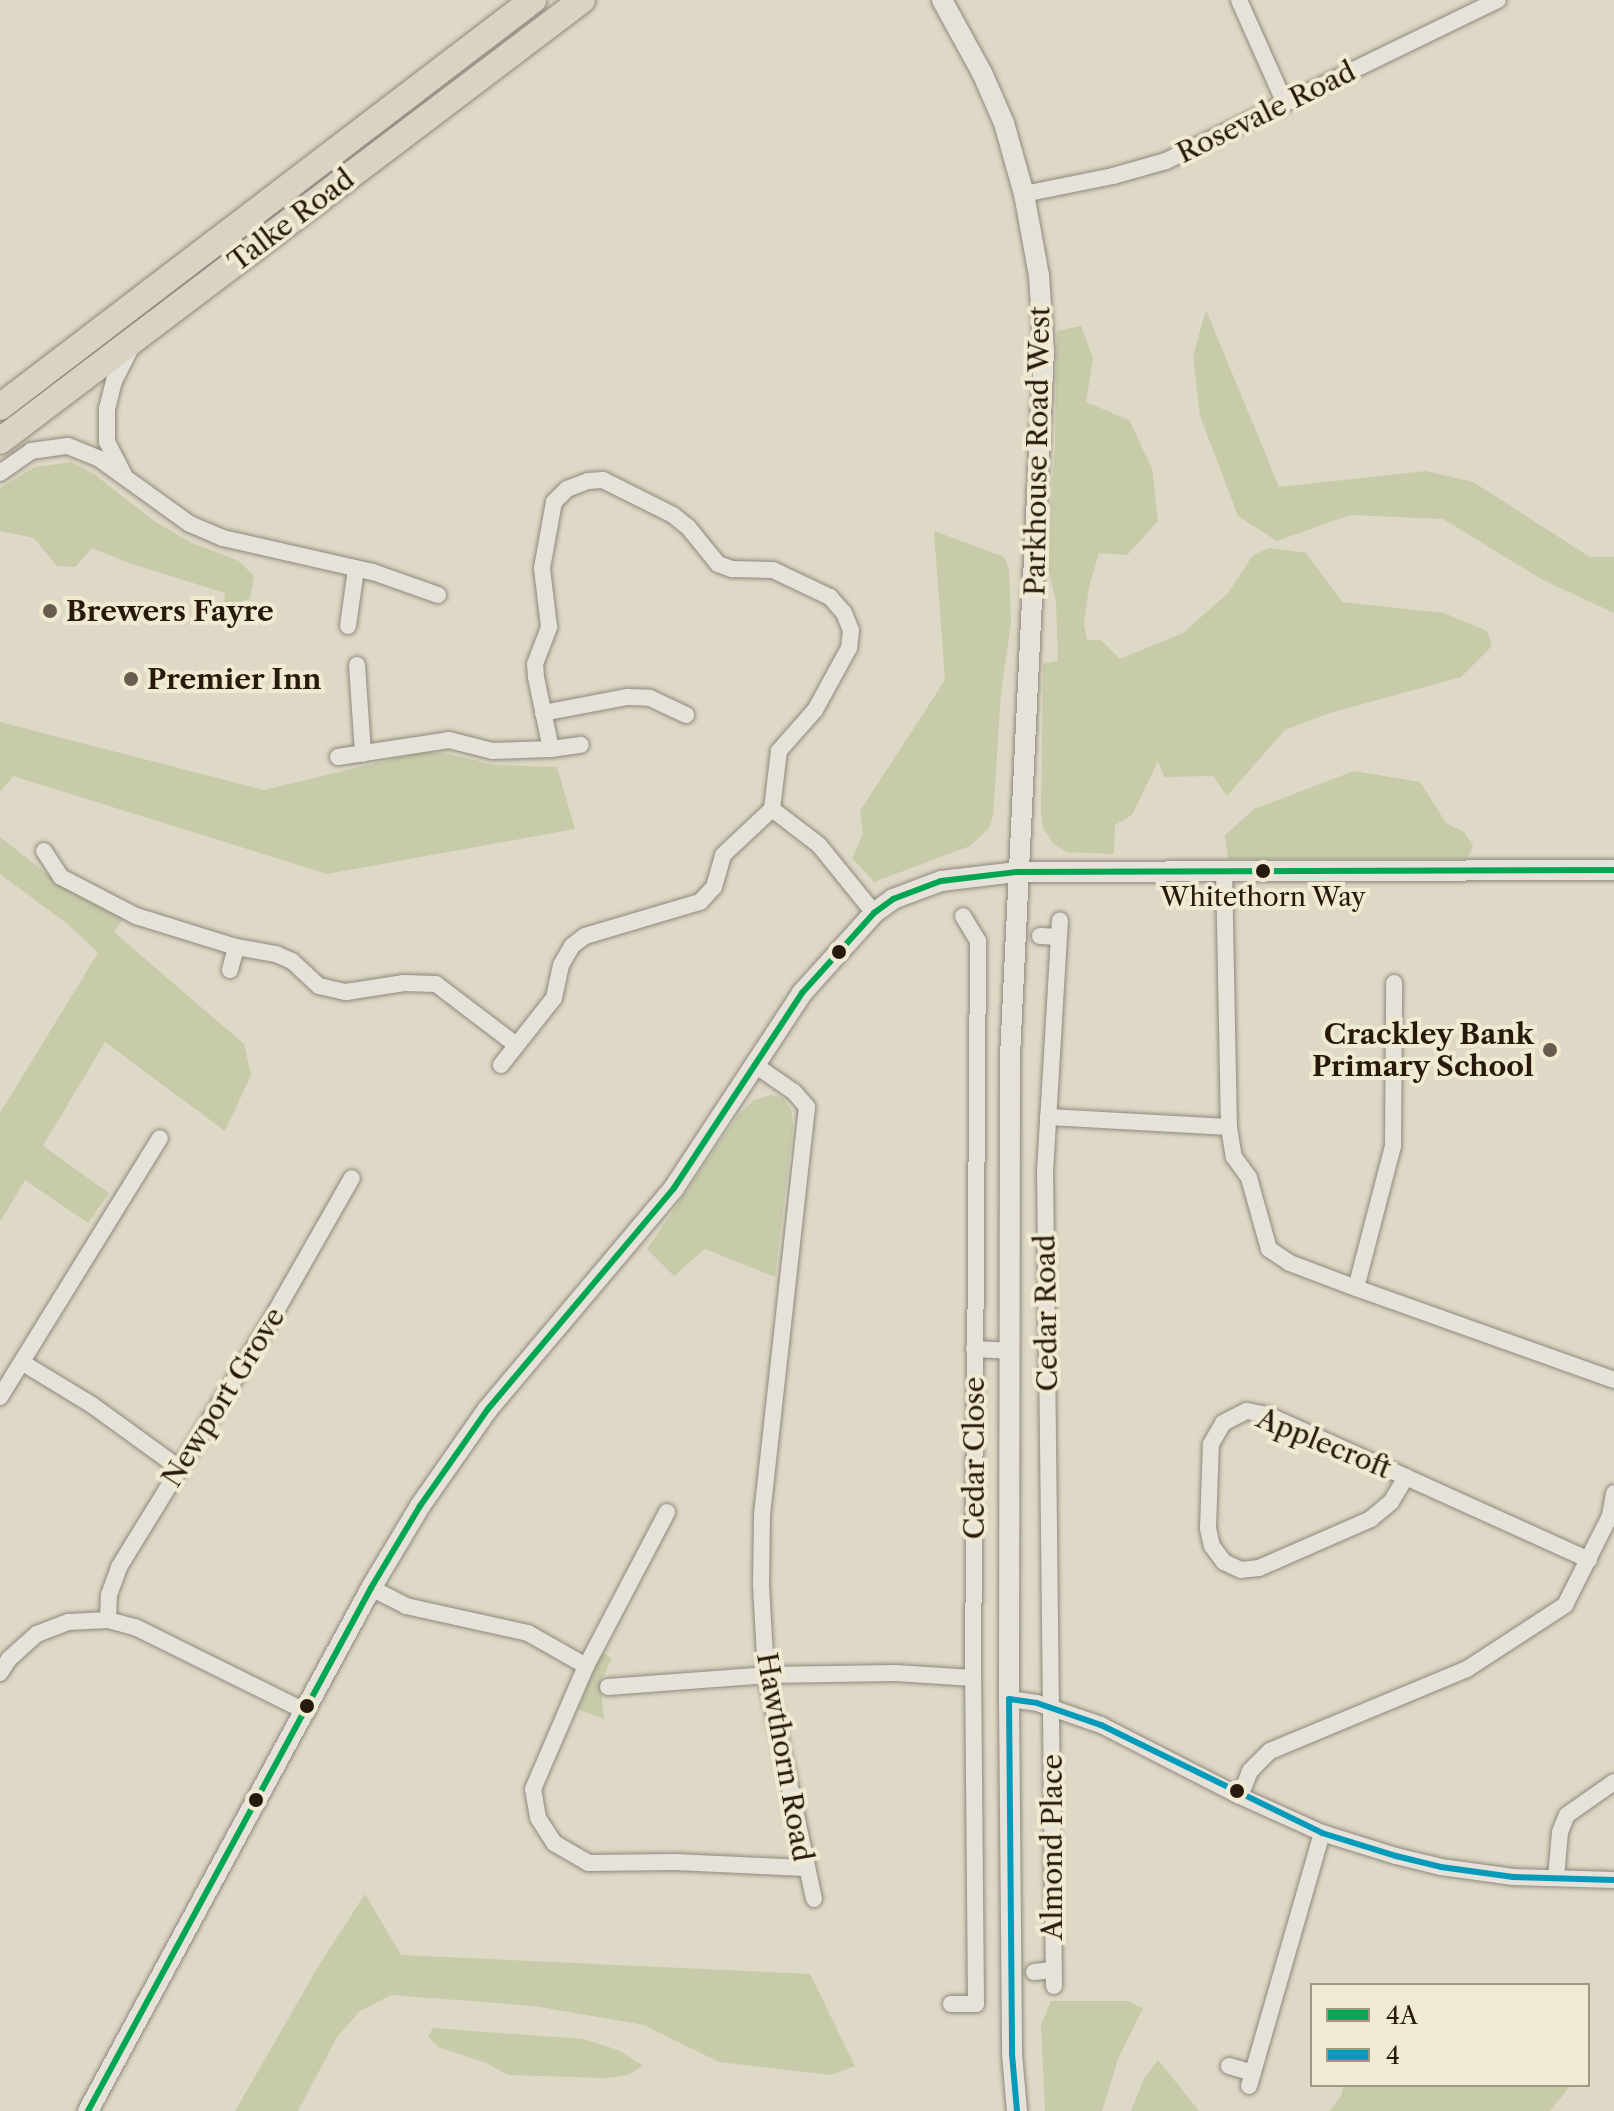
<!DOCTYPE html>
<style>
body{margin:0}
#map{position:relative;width:1614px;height:2111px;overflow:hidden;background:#ded8c6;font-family:"Libre Caslon Text",serif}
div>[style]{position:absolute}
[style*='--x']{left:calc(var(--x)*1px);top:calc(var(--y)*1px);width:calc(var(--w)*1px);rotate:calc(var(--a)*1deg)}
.green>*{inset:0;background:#c7cba9}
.roads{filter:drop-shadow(0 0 2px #8e897d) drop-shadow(0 0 2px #8e897d)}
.minor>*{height:16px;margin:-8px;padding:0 8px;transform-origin:8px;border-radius:8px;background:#e6e2d9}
.tertiary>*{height:20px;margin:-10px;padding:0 10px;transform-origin:10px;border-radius:10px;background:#e6e2d9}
.trunk>*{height:26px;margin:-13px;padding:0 13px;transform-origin:13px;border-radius:13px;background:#d9d3c4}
.bus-1>*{height:6px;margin:-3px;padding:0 3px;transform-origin:3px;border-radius:3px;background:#00a651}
.bus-2>*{height:6px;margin:-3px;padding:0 3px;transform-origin:3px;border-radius:3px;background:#049bbb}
.dots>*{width:22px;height:22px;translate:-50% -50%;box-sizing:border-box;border:4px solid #f0ead3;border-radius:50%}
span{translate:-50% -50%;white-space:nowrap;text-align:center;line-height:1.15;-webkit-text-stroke:8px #f0ead3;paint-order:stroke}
.bus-label{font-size:26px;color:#27190c}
.street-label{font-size:28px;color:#27190c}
.poi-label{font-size:28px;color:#27190c;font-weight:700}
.left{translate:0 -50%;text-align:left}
.right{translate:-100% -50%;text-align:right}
.legend{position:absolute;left:1310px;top:1983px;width:280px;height:104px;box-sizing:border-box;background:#f0ead3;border:2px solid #a09683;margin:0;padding:10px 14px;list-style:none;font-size:24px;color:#27190c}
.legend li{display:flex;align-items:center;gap:16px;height:40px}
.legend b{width:40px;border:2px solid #a09683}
</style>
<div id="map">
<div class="green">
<i style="clip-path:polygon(1206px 310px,1279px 487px,1426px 471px,1473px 482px,1590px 557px,1614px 557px,1614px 613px,1543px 580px,1443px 519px,1350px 515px,1277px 541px,1238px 516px,1200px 416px,1193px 356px)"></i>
<i style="clip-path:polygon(1081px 326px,1093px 358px,1086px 402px,1129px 420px,1152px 468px,1158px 521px,1127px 555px,1099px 553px,1089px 587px,1084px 624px,1087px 640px,1101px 640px,1120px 659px,1183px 633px,1228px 593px,1253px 555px,1269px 548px,1306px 553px,1342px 602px,1444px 613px,1487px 631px,1492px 646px,1461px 677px,1333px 712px,1285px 730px,1227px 796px,1213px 776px,1164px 777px,1158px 761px,1132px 815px,1115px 825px,1114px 854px,1067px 852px,1053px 843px,1043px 828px,1041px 811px,1043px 664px,1058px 661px,1056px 602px,1047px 565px,1055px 445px,1057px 331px)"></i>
<i style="clip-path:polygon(71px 462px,94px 474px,154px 521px,190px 542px,239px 561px,254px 576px,250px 599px,233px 604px,224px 602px,225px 593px,132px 564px,92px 548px,75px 567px,57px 566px,34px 538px,0 531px,0 488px,35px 467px)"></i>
<i style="clip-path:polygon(934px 531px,1004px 557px,1009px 570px,1011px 622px,1001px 694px,993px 816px,989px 828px,970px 846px,874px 882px,852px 858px,863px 834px,860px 811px,945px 680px)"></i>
<i style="clip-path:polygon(0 722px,264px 790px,422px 752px,445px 753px,494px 765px,557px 767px,575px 829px,327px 874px,13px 776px,0 792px)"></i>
<i style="clip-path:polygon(1354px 771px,1420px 782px,1446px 823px,1464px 832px,1473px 846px,1467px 859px,1228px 859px,1225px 835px,1254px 809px)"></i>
<i style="clip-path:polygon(0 837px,57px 882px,125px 916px,114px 932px,244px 1044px,251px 1075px,225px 1131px,105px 1042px,43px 1146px,109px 1193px,88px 1223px,25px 1180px,0 1222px,0 1113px,98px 953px,70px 926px,0 874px)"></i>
<i style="clip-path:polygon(771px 1095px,783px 1098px,791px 1109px,793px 1126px,775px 1277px,705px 1249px,674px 1276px,647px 1249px,739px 1114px,754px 1100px)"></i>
<i style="clip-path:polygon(601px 1652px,612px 1658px,600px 1683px,604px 1719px,578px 1709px)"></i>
<i style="clip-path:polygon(365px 1894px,401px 1955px,810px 1974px,855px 2066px,832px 2075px,719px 2062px,644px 2025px,535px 2006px,391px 1995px,360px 2011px,337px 2037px,298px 2111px,235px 2111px,321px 1962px)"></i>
<i style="clip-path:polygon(1051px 2001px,1127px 2001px,1143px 2008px,1118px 2059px,1102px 2111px,1045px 2111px,1041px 2025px)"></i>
<i style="clip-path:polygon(433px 2028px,583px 2039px,618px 2050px,643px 2066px,628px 2075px,606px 2078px,508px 2075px,486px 2063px,438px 2047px,428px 2036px)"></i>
<i style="clip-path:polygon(1158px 2060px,1192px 2102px,1199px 2111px,1131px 2111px,1144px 2079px)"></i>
<i style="clip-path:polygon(1344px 2085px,1571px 2085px,1550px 2111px,1329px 2111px,1341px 2096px)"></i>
</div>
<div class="roads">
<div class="minor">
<i style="--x:1239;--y:0;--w:111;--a:66"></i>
<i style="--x:1024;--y:194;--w:91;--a:-11.4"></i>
<i style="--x:1113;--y:176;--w:55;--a:-15.8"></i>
<i style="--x:1166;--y:161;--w:369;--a:-25.9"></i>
<i style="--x:0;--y:473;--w:38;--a:-35"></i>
<i style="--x:31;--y:451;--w:37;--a:-8"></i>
<i style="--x:68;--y:446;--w:32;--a:22"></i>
<i style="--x:98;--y:458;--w:113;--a:35.7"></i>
<i style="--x:190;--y:524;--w:36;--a:23"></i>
<i style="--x:223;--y:538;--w:154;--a:12.8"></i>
<i style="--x:373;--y:572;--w:69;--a:19.5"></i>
<i style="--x:124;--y:475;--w:37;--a:-117"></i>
<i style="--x:107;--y:442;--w:33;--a:-90"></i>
<i style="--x:107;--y:409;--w:29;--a:-76"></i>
<i style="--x:114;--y:381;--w:38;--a:-63"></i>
<i style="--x:348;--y:626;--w:58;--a:-82"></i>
<i style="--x:357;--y:665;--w:89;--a:86.1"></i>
<i style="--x:543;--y:713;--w:86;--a:-10.8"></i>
<i style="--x:627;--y:697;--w:23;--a:2"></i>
<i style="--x:650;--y:698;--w:40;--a:25"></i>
<i style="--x:551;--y:749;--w:30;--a:-8"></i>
<i style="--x:338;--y:757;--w:112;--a:-8.7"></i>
<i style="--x:449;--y:740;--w:44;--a:14.3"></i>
<i style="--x:492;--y:751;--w:59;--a:-1.9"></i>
<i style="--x:551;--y:749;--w:74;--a:-101.8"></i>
<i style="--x:536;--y:677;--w:13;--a:-94"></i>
<i style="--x:535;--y:664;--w:40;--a:-69"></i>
<i style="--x:549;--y:627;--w:59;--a:-96.8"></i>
<i style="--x:542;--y:568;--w:67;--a:-79.7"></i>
<i style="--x:554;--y:502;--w:18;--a:-45"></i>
<i style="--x:567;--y:489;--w:22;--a:-21"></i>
<i style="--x:588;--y:481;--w:15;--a:-4"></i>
<i style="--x:603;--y:480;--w:78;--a:26.6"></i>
<i style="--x:673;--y:515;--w:19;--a:39"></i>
<i style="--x:688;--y:527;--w:48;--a:51"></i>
<i style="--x:718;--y:564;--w:15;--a:20"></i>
<i style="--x:732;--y:569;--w:41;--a:1.4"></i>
<i style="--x:773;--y:570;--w:63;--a:25.3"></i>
<i style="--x:830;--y:597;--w:21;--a:49"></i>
<i style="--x:844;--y:613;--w:18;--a:68"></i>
<i style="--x:851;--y:630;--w:18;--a:96"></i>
<i style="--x:849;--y:648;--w:71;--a:118.7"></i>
<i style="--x:815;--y:710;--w:55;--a:131.3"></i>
<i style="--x:779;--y:751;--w:58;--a:96.9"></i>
<i style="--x:772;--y:809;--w:59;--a:37.5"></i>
<i style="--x:819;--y:845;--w:87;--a:51"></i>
<i style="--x:44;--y:851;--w:31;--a:57"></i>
<i style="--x:61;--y:877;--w:85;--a:27.5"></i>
<i style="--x:136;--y:916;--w:105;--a:17.2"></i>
<i style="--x:236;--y:947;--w:41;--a:9.9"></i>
<i style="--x:276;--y:954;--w:17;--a:24"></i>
<i style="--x:292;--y:961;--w:37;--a:43"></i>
<i style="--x:319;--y:986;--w:28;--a:13"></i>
<i style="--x:346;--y:992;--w:59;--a:-8.8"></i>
<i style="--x:404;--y:983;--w:32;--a:2"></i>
<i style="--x:436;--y:984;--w:101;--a:37.3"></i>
<i style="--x:1224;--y:869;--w:258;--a:88.9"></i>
<i style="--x:1229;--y:1127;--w:30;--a:81"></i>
<i style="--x:1234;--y:1157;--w:26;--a:54"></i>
<i style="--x:1249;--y:1178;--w:74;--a:74.3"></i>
<i style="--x:1269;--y:1249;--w:25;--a:34"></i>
<i style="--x:1290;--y:1263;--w:71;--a:20.7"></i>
<i style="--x:1356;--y:1288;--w:274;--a:19.6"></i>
<i style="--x:1040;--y:936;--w:19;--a:3"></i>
<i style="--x:230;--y:970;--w:24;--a:-75"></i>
<i style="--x:501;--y:1065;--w:85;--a:-51.7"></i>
<i style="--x:554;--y:998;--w:34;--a:-78"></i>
<i style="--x:561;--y:965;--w:22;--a:-60"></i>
<i style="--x:572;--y:946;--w:16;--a:-38"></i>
<i style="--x:585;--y:936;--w:120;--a:-16.5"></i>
<i style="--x:700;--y:902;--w:21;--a:-47"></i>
<i style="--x:714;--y:887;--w:33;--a:-74"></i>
<i style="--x:723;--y:855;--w:67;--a:-43.2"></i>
<i style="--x:755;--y:1065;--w:47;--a:34.7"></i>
<i style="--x:794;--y:1092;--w:20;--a:49"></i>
<i style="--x:807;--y:1107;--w:411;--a:96.3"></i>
<i style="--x:762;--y:1516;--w:69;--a:90.8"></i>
<i style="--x:761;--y:1585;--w:90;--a:86.8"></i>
<i style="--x:766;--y:1675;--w:229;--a:77.9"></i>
<i style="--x:1048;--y:1117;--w:181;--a:3.2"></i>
<i style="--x:1356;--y:1288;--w:147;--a:-75.4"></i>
<i style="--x:1393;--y:1146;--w:163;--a:-89.6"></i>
<i style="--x:974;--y:1349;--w:35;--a:3"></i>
<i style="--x:23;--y:1363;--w:81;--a:31.3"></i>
<i style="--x:92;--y:1405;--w:107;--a:35.9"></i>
<i style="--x:0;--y:1397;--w:304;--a:-58.3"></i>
<i style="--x:1406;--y:1477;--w:29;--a:121"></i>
<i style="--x:1391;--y:1502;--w:26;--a:140"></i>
<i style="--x:1371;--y:1519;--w:122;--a:156.4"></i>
<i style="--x:1259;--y:1568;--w:18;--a:174"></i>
<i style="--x:1241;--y:1570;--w:19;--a:-155"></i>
<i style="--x:1224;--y:1562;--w:20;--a:-127"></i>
<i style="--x:1212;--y:1546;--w:18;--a:-103"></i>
<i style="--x:1208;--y:1528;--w:84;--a:-88"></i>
<i style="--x:1211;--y:1444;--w:24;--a:-60"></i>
<i style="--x:1223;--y:1423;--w:27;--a:-27"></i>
<i style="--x:1247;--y:1411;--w:21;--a:11"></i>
<i style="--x:1268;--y:1415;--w:151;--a:24.2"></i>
<i style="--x:1406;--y:1477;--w:201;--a:24.4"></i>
<i style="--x:667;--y:1512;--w:174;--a:117.7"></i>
<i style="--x:586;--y:1666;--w:134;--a:113.3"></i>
<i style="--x:533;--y:1789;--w:29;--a:80"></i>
<i style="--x:538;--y:1818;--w:30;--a:57"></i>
<i style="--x:554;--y:1843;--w:39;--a:30"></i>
<i style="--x:588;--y:1863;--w:87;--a:-0.7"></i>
<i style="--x:675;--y:1862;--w:130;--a:2.6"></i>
<i style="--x:371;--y:1588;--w:39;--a:27"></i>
<i style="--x:406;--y:1606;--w:125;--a:12.5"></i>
<i style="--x:528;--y:1633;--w:67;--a:29.6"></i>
<i style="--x:108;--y:1620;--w:25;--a:-88"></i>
<i style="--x:109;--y:1595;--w:30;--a:-70"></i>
<i style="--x:119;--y:1567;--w:284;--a:-58.4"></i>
<i style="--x:268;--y:1325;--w:169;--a:-60.3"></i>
<i style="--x:0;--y:1673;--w:17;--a:-57"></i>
<i style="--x:9;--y:1659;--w:38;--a:-42"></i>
<i style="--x:37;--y:1634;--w:34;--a:-21"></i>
<i style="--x:69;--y:1622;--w:39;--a:-3"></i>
<i style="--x:108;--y:1620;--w:28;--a:15"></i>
<i style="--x:135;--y:1627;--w:192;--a:26.3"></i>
<i style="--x:608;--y:1687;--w:158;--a:-4.3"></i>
<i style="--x:766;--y:1675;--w:130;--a:-0.9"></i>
<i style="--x:896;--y:1673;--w:77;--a:3.7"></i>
<i style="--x:1009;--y:1699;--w:28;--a:8"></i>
<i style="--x:1037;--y:1703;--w:68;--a:19"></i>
<i style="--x:1101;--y:1725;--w:156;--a:27.1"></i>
<i style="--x:1240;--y:1796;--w:90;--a:24.3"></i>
<i style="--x:1322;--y:1833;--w:77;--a:17.3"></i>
<i style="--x:1396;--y:1856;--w:46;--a:13.7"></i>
<i style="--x:1441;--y:1867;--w:73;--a:7.9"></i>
<i style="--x:1513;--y:1877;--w:101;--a:1.7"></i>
<i style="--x:1240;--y:1796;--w:27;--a:-68"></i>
<i style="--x:1250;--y:1771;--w:28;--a:-45"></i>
<i style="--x:1270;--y:1751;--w:213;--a:-22.6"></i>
<i style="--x:1467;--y:1669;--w:117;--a:-33.1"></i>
<i style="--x:1565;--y:1605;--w:100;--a:-63.2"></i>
<i style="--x:1610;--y:1516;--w:23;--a:-80"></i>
<i style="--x:1556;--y:1878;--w:46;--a:-85"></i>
<i style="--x:1560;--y:1832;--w:18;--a:-68"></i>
<i style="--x:1567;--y:1815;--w:57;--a:-35.1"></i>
<i style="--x:1034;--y:1972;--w:19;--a:-6"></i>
<i style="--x:1054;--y:1986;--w:814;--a:-90.63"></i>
<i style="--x:1045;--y:1172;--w:252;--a:-86.6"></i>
<i style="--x:951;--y:2004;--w:25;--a:0"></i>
<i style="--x:976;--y:2004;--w:326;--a:-90.5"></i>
<i style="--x:973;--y:1678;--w:737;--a:-89.61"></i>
<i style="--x:978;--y:941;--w:29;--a:-121"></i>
<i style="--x:1229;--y:2066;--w:25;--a:16"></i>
<i style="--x:1249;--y:2086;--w:263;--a:-73.9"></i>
</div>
<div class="tertiary">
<i style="--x:942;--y:0;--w:85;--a:61.3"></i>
<i style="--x:983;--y:75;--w:52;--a:66.4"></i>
<i style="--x:1004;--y:123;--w:74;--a:74.3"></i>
<i style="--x:1024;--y:194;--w:83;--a:79.6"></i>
<i style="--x:1039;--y:276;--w:75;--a:86.2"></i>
<i style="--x:1044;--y:351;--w:707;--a:92.76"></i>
<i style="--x:1010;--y:1057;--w:642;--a:90.09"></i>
<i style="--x:1009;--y:1699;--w:355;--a:89.5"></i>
<i style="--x:1012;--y:2054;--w:57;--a:85"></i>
<i style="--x:88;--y:2111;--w:595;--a:-61.58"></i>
<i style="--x:371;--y:1588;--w:96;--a:-59.1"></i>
<i style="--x:420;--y:1506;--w:118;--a:-55"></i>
<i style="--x:488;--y:1409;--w:289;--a:-49.9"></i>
<i style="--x:674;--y:1188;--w:233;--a:-56.7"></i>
<i style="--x:802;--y:993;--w:108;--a:-48"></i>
<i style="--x:874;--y:913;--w:24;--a:-36"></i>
<i style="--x:893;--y:899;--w:51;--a:-20.6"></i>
<i style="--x:941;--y:881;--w:77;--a:-6.8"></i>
<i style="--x:1017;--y:872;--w:597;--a:-0.19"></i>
</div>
<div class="trunk">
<i style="--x:0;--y:407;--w:671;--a:-37.37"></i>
<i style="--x:0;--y:441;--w:730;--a:-37.15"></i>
</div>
</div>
<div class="bus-1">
<i style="--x:88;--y:2111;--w:595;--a:-61.58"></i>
<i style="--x:371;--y:1588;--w:96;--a:-59.1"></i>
<i style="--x:420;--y:1506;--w:118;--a:-55"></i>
<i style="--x:488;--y:1409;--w:289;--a:-49.9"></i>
<i style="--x:674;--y:1188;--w:233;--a:-56.7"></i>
<i style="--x:802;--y:993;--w:108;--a:-48"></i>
<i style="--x:874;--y:913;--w:24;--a:-36"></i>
<i style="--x:893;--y:899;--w:51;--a:-20.6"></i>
<i style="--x:941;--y:881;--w:77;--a:-6.8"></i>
<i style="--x:1017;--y:872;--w:597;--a:-0.19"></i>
</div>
<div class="bus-2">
<i style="--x:1009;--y:1699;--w:28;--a:8"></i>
<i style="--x:1037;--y:1703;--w:68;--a:19"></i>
<i style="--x:1101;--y:1725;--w:246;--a:26"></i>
<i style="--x:1322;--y:1833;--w:77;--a:17.3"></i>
<i style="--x:1396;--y:1856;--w:46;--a:13.7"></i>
<i style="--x:1441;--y:1867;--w:73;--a:7.9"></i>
<i style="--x:1513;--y:1877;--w:101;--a:1.7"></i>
<i style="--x:1009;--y:1699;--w:355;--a:89.5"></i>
<i style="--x:1012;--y:2054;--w:57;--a:85"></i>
</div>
<div class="dots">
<i style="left:50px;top:611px;background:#675c4d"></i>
<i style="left:131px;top:679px;background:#675c4d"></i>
<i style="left:1263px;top:871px;background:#27190c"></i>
<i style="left:839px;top:952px;background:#27190c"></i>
<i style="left:1550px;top:1050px;background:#675c4d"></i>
<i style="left:307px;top:1706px;background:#27190c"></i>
<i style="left:1237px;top:1791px;background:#27190c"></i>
<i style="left:256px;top:1800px;background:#27190c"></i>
</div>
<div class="bus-label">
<span style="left:1263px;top:898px">Whitethorn Way</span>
</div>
<div class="street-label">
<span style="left:1266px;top:112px;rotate:-26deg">Rosevale Road</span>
<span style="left:291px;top:220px;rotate:-37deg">Talke Road</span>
<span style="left:1037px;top:451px;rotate:-89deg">Parkhouse Road West</span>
<span style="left:1046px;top:1313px;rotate:-91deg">Cedar Road</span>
<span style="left:223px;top:1397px;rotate:-58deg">Newport Grove</span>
<span style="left:1324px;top:1443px;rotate:22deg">Applecroft</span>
<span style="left:974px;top:1458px;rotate:-90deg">Cedar Close</span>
<span style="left:785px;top:1757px;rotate:80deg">Hawthorn Road</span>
<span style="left:1052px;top:1847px;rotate:-90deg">Almond Place</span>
</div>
<div class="poi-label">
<span class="left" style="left:66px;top:611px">Brewers Fayre</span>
<span class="left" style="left:147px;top:679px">Premier Inn</span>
<span class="right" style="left:1534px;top:1050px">Crackley Bank<br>Primary School</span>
</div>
<ul class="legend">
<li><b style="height:10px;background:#00a651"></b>4A</li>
<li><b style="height:10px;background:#049bbb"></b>4</li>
</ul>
</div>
